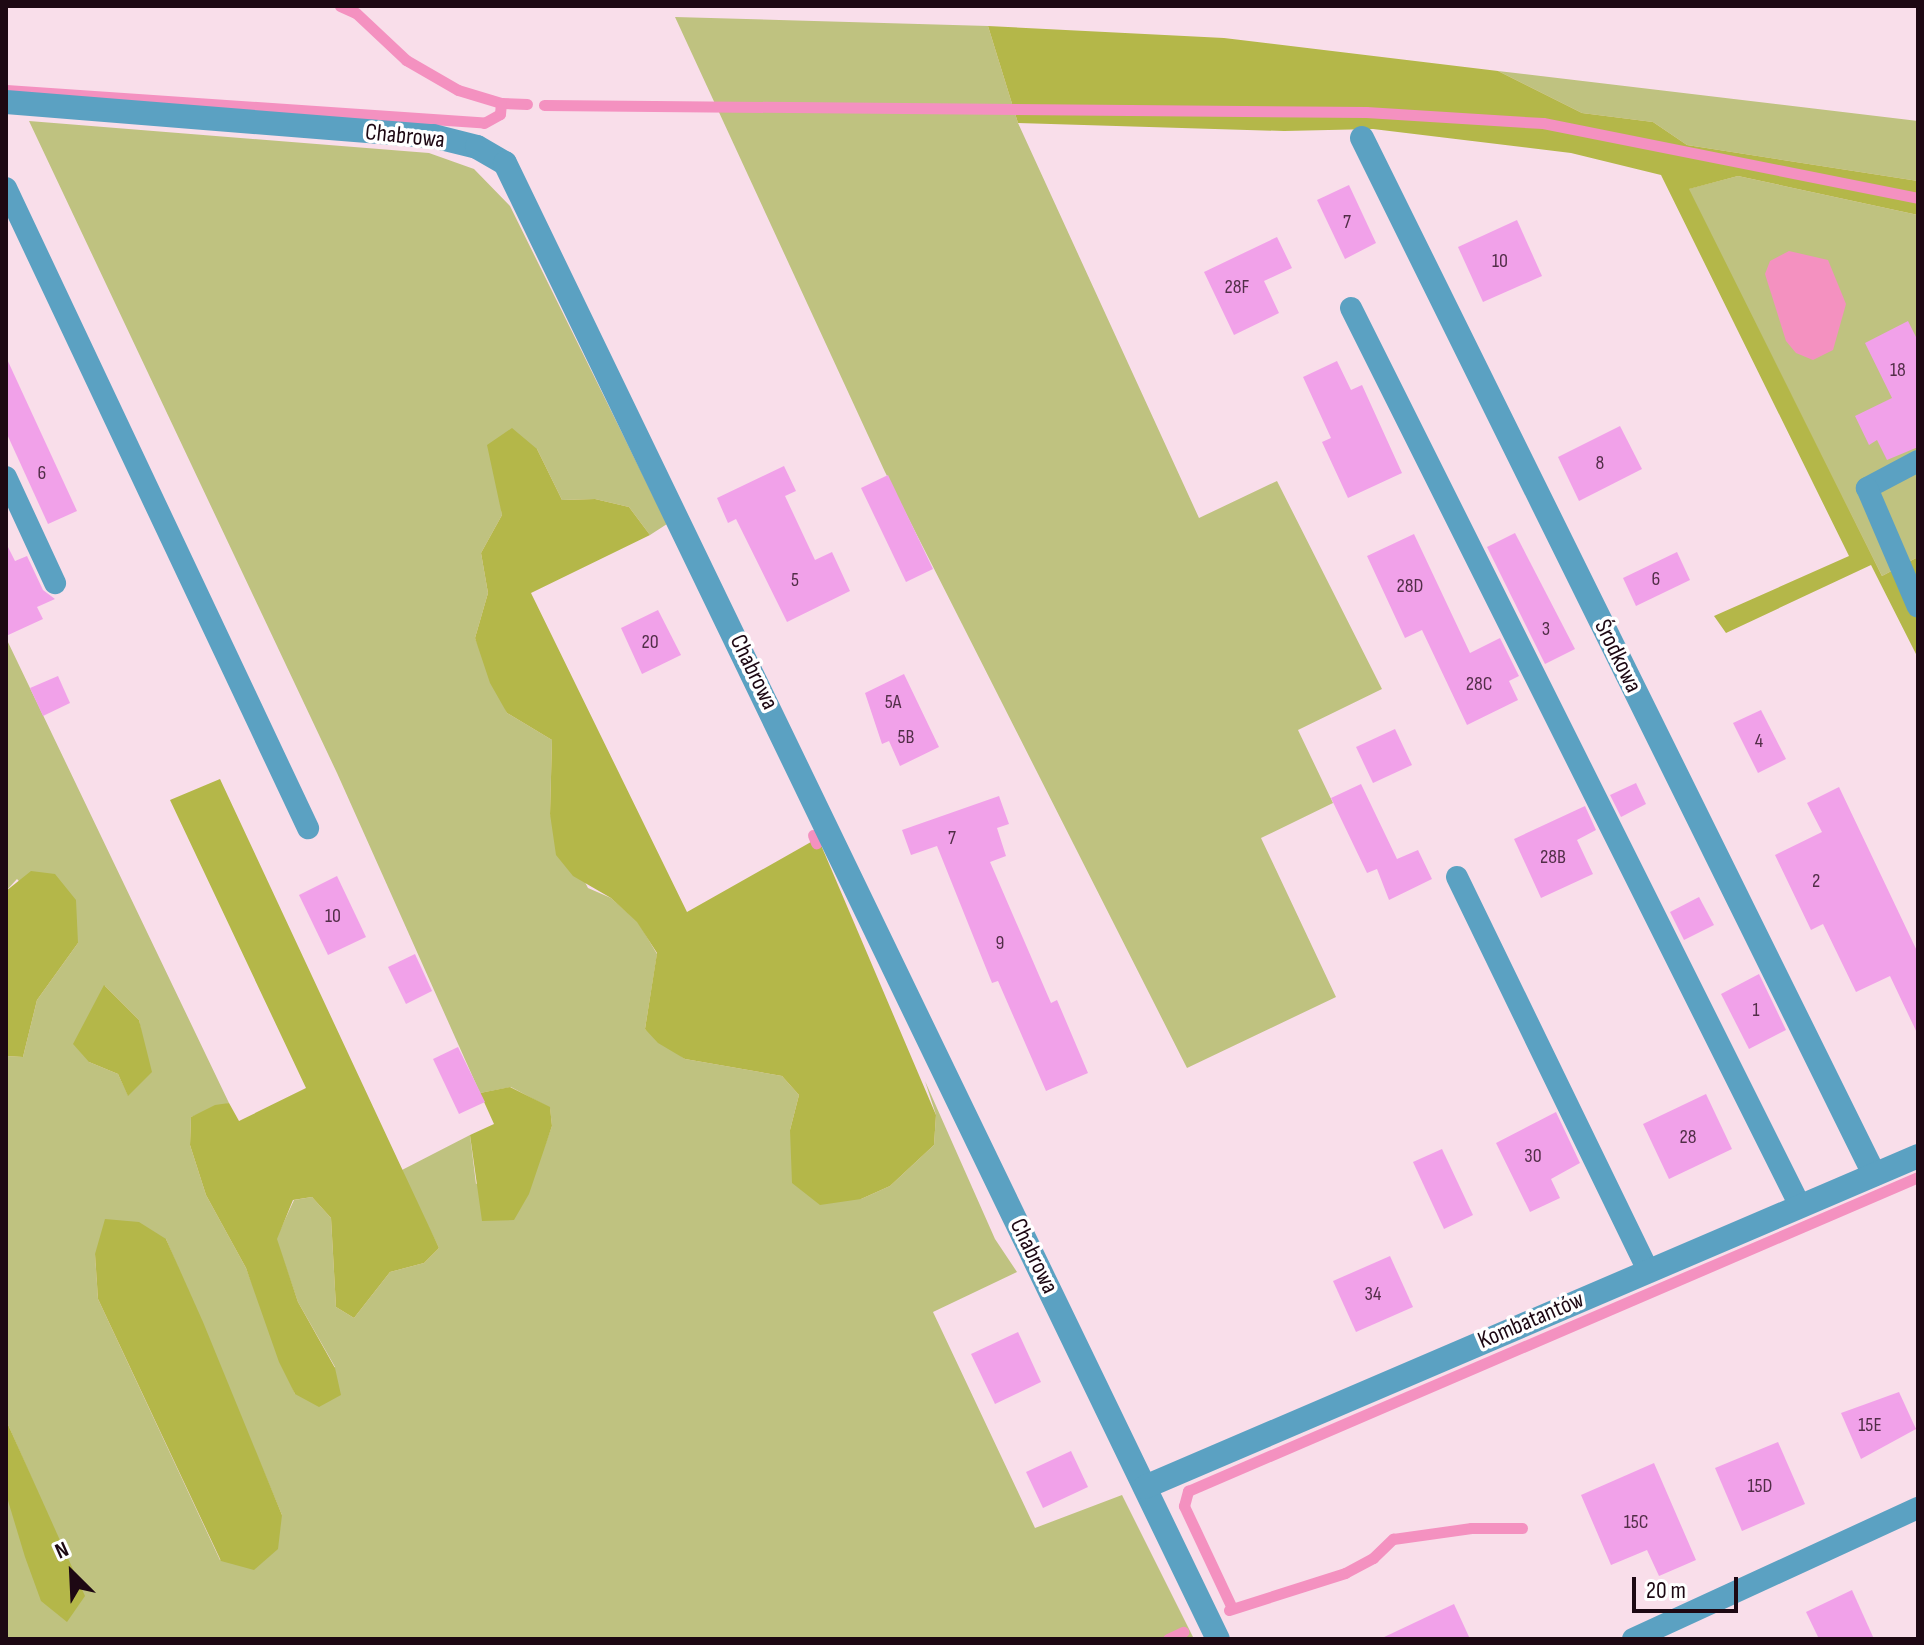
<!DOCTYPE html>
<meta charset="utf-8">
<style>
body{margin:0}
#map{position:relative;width:1924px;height:1645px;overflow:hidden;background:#f9deea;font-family:"Sofia Sans Condensed",sans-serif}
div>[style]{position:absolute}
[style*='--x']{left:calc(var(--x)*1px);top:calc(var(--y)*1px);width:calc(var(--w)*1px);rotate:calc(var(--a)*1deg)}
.green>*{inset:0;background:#bfc280}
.forest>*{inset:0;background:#b4b749}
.water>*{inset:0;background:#f491c0}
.stream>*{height:11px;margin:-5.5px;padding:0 5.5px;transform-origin:5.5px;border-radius:5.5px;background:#f491c0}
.building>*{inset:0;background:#f1a1e9}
.lane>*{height:22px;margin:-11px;padding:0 11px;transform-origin:11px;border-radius:11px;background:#5ba1c2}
.street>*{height:24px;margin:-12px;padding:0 12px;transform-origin:12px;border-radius:12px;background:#5ba1c2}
span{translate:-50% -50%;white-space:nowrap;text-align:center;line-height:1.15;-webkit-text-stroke:7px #fff;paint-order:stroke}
.number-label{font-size:20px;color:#522e48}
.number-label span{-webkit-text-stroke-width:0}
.street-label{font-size:24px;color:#1d0813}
.frame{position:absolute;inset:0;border:8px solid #1d0813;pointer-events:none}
.north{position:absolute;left:32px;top:1533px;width:80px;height:80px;-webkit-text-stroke:6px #fff;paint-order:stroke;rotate:336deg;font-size:22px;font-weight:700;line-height:32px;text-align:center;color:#1d0813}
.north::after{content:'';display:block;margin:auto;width:28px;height:36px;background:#1d0813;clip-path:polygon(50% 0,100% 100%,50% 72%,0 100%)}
.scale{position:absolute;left:1632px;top:1577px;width:106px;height:36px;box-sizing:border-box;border:4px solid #1d0813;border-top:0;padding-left:10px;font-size:24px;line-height:28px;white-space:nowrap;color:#1d0813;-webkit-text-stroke:6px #fff;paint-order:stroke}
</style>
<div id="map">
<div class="green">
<i style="clip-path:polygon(675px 17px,988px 26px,1018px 123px,1199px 518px,1277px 481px,1382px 689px,1298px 730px,1333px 803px,1261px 838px,1336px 997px,1187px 1068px,885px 472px)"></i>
<i style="clip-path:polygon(1498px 71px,1918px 121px,1918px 181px,1687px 145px,1653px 122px,1582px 113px)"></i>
<i style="clip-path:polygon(evenodd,29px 121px,429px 153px,474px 169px,510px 206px,667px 524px,650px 535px,629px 507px,595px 499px,562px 500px,537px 449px,498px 485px,502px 515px,481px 553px,488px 593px,475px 638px,507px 713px,552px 740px,550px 814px,588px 888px,611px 898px,638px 922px,657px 954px,645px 1029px,685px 1059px,782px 1076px,799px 1095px,790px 1130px,861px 1199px,890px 1186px,934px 1145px,936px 1115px,925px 1081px,995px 1239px,1017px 1272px,933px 1312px,1035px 1528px,1122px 1495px,1194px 1639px,6px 1639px,6px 1494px,62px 1548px,6px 1420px,6px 1056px,23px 1057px,37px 1000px,78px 943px,17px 879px,6px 891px,6px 638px,229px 1103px,191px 1117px,190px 1145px,206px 1195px,246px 1268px,295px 1394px,335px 1367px,298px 1302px,276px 1239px,294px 1200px,312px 1197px,331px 1218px,336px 1307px,354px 1318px,390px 1272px,424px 1263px,439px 1248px,400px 1171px,470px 1135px,476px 1184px,542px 1153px,552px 1126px,550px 1108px,511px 1087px,480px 1093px,337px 773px,29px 121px,105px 986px,139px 1020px,143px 1042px,128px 1095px,118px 1074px,89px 1062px,105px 986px,29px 121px,166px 1239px,282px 1515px,220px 1560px,98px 1299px,95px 1254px,166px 1239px)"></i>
<i style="clip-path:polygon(1738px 176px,1918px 215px,1918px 557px,1882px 576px,1688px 189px)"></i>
</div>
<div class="forest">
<i style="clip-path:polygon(988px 26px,1224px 38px,1498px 71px,1582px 113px,1653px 122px,1687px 145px,1918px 181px,1918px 215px,1738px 176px,1689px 189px,1882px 576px,1918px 557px,1918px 658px,1871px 565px,1726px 633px,1714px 616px,1849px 556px,1661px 175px,1571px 153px,1373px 129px,1284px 131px,1018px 123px)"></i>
<i style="clip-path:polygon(512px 428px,537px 449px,562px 500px,595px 499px,629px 507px,650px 535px,531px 593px,687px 912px,818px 838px,936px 1115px,934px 1145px,890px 1186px,861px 1199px,820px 1205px,792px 1183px,790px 1130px,799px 1095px,782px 1076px,685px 1059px,658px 1043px,645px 1029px,657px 953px,637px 922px,611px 898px,573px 876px,556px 855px,550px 814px,552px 740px,507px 713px,490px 683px,475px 638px,488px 593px,481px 553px,502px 515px,487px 445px)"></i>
<i style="clip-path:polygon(220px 779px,439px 1248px,424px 1263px,390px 1272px,354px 1318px,336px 1307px,331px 1218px,312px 1197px,293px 1200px,277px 1239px,298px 1302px,335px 1368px,341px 1395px,319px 1407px,295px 1394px,279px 1362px,246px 1268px,206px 1195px,190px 1145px,191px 1117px,215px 1105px,229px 1103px,239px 1121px,306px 1088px,170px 800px)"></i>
<i style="clip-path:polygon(31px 871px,55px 874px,76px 900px,78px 943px,37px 1000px,23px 1057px,6px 1056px,6px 891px)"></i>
<i style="clip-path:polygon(104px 985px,139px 1020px,152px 1072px,128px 1096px,118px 1074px,89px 1062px,73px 1044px)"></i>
<i style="clip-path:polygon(510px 1087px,550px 1107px,552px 1126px,529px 1194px,514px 1220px,482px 1221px,470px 1135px,494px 1124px,480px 1093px)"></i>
<i style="clip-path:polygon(105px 1219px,139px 1222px,166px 1239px,203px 1322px,282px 1515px,278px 1549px,254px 1570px,221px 1561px,98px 1299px,95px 1254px)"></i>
<i style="clip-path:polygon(6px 1420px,85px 1596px,67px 1622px,41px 1601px,25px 1557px,6px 1494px)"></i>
</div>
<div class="water">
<i style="clip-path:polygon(1789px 251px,1828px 260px,1846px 304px,1833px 350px,1813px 360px,1796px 353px,1786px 341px,1765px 274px,1770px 261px)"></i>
</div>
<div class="stream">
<i style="--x:340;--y:6;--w:17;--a:24"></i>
<i style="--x:356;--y:13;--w:69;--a:43.2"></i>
<i style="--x:406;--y:60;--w:60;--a:30"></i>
<i style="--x:458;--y:90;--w:45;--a:16.8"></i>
<i style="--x:501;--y:103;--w:26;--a:2"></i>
<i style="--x:6;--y:90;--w:479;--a:3.9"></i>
<i style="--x:484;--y:123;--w:18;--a:-29"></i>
<i style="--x:500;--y:114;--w:11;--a:-85"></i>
<i style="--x:544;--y:105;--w:822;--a:0.49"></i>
<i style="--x:1366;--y:112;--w:177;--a:3.6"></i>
<i style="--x:1543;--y:123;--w:382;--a:11.3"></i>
<i style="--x:813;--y:835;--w:9;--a:69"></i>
<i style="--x:1232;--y:1608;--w:113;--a:-115.2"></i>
<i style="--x:1184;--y:1506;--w:16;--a:-75"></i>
<i style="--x:1188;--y:1491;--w:795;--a:-23.27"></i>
<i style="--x:1229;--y:1610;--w:122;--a:-17.7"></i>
<i style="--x:1345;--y:1573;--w:32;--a:-28"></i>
<i style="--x:1373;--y:1558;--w:28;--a:-44"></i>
<i style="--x:1393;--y:1539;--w:79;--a:-8"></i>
<i style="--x:1471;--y:1528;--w:51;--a:0"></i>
<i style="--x:1168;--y:1639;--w:17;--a:-25"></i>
</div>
<div class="building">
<i style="clip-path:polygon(1349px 185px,1376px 243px,1345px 259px,1317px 200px)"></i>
<i style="clip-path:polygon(1517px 220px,1542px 276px,1483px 302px,1458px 247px)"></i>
<i style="clip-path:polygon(1277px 237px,1292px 268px,1264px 281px,1279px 313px,1234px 335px,1204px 272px)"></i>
<i style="clip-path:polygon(1908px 321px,1918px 341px,1918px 447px,1887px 460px,1877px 440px,1869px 445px,1855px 416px,1892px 398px,1865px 343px)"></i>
<i style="clip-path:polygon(6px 357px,77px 511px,48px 524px,6px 432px)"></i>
<i style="clip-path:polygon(1337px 361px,1351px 390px,1362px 385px,1402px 473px,1348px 498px,1322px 442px,1331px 438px,1303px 377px)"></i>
<i style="clip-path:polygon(1620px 426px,1642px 469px,1579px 501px,1558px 457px)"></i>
<i style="clip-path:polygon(784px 466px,796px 491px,785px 496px,815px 560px,832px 552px,850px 591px,787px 622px,736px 519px,728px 523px,717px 498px)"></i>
<i style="clip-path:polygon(888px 475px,933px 569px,906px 582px,861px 488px)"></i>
<i style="clip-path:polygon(1515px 533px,1575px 649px,1545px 664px,1487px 547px)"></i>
<i style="clip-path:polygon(1414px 534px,1470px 653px,1500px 638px,1519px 676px,1509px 681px,1518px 700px,1467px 725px,1422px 630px,1405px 638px,1367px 556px)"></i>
<i style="clip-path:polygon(6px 543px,15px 561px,27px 556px,43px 590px,55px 599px,37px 607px,43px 619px,6px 636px)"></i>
<i style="clip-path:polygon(1677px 552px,1690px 580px,1636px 606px,1623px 578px)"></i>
<i style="clip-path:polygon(658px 610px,681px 655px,642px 674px,621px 628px)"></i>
<i style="clip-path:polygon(904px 674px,939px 747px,900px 766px,889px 741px,882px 744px,865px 693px)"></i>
<i style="clip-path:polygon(58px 676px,70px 703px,43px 716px,30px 688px)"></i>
<i style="clip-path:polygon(1761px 710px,1786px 759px,1758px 773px,1733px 723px)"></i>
<i style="clip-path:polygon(1395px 729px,1412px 765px,1373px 783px,1356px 747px)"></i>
<i style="clip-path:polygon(1636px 783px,1646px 804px,1621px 817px,1610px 795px)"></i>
<i style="clip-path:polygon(1361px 784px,1397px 859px,1418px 850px,1432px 879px,1389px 900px,1377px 869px,1367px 873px,1331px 798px)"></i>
<i style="clip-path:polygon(1839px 787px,1918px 953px,1918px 1035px,1890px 976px,1856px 992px,1823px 924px,1811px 930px,1775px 855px,1822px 832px,1807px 803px)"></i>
<i style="clip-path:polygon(999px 796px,1009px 824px,997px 828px,1006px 856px,990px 862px,1051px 1003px,1057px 1000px,1088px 1073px,1046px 1091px,998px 981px,992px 983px,937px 846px,911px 855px,902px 830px)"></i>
<i style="clip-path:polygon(1585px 806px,1596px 830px,1577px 840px,1593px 874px,1541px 898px,1514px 839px)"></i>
<i style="clip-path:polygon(337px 876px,366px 937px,328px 955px,299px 895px)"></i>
<i style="clip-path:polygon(1699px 897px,1714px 925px,1684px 940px,1670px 912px)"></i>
<i style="clip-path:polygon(415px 954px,432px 991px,406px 1004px,388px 967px)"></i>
<i style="clip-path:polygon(1759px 974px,1786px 1030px,1749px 1049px,1721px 994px)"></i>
<i style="clip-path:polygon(458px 1047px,485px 1102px,459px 1114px,433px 1059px)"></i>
<i style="clip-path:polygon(1706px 1094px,1732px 1149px,1669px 1179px,1643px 1124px)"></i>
<i style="clip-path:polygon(1556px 1112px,1580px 1163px,1551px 1179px,1560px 1198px,1530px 1212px,1496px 1143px)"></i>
<i style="clip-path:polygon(1442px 1149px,1473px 1215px,1444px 1229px,1413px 1162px)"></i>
<i style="clip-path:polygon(1390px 1256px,1413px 1307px,1356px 1332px,1333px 1281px)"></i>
<i style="clip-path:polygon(1018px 1332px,1041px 1382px,995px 1404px,971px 1354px)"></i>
<i style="clip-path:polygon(1899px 1392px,1916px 1429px,1861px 1459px,1841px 1413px)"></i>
<i style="clip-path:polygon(1778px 1442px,1805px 1504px,1742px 1531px,1715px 1468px)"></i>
<i style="clip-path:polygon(1071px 1451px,1088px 1487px,1043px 1508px,1026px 1472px)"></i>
<i style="clip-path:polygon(1654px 1463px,1696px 1560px,1659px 1576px,1647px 1550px,1611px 1565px,1581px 1495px)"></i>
<i style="clip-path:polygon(1852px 1590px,1874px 1639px,1819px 1639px,1806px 1612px)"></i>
<i style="clip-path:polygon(1454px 1604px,1470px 1639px,1380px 1639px)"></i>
</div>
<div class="lane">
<i style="--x:6;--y:188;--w:708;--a:64.74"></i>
<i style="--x:1351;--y:308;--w:1004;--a:63.43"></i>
<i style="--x:1918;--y:461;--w:58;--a:152.1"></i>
<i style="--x:1867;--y:488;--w:129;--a:66.8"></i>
<i style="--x:6;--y:477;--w:117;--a:65.2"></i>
<i style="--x:1457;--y:877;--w:437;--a:64.1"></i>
<i style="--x:1633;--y:1639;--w:314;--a:-24.7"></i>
</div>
<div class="street">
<i style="--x:6;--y:102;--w:428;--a:4.6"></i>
<i style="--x:433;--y:136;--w:45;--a:14"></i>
<i style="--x:477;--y:147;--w:32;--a:30"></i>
<i style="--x:505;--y:163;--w:1639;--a:64.22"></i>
<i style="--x:1362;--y:138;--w:1156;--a:63.7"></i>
<i style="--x:1145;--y:1487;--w:841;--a:-23.18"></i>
</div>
<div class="number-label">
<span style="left:1347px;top:222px">7</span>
<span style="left:1500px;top:261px">10</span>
<span style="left:1237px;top:287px">28F</span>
<span style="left:1898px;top:370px">18</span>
<span style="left:1600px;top:463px">8</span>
<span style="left:42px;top:473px">6</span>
<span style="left:1656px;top:579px">6</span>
<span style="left:795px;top:580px">5</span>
<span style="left:1410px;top:586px">28D</span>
<span style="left:1546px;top:629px">3</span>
<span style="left:650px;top:642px">20</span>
<span style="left:1479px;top:684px">28C</span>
<span style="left:893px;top:702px">5A</span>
<span style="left:906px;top:737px">5B</span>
<span style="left:1759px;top:741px">4</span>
<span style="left:952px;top:838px">7</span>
<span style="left:1553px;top:857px">28B</span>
<span style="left:1816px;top:881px">2</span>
<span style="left:333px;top:916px">10</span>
<span style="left:1000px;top:943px">9</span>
<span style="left:1756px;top:1010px">1</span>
<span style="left:1688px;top:1137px">28</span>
<span style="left:1533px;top:1156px">30</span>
<span style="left:1373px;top:1294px">34</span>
<span style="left:1870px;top:1425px">15E</span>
<span style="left:1760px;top:1486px">15D</span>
<span style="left:1636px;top:1522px">15C</span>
</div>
<div class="street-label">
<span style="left:405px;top:136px;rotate:6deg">Chabrowa</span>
<span style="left:1618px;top:656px;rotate:64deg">Środkowa</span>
<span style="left:754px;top:672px;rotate:64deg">Chabrowa</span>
<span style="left:1034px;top:1256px;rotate:64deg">Chabrowa</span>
<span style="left:1531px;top:1320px;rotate:-23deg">Kombatantów</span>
</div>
<div class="frame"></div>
<div class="north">N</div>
<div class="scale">20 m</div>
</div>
